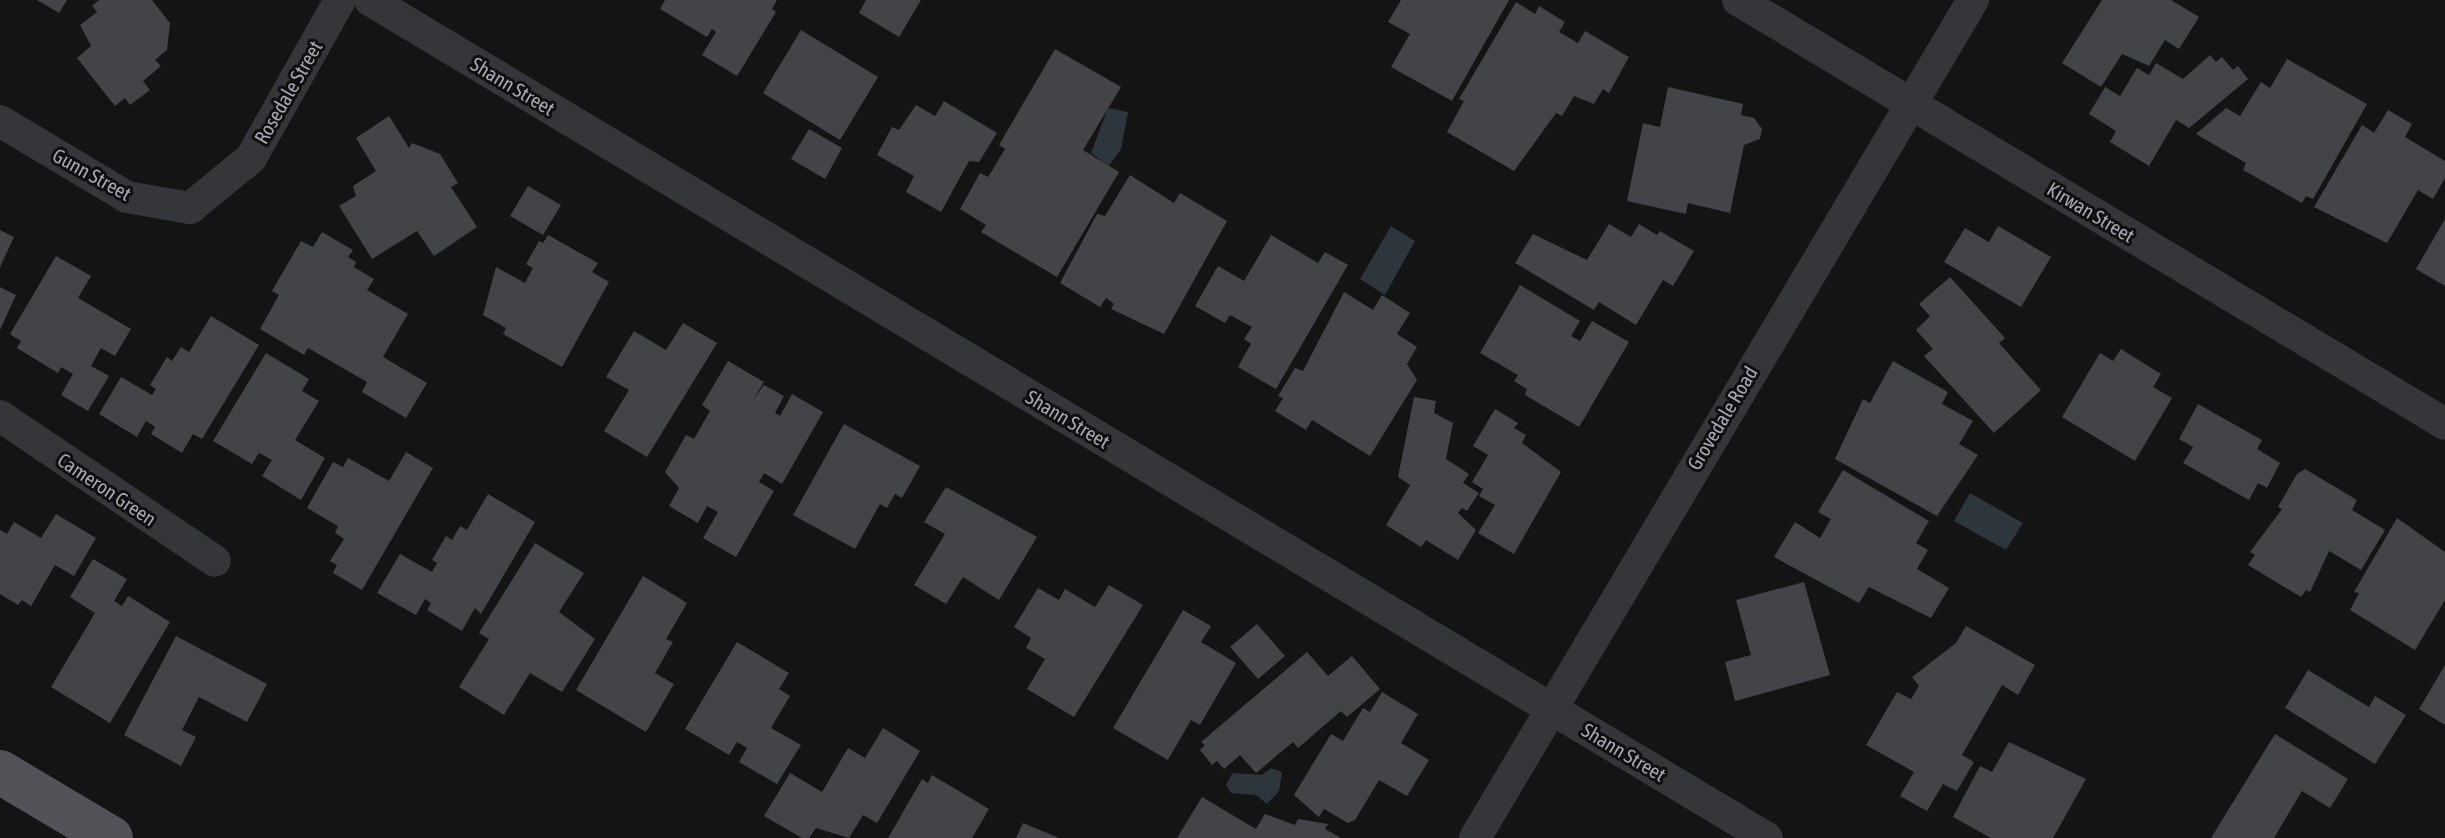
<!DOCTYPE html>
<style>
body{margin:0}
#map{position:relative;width:2445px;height:838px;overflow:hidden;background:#141415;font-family:"Asap Condensed",sans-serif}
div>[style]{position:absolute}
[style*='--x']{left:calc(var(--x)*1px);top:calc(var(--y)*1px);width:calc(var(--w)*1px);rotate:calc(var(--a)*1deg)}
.water>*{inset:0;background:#2e363d}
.building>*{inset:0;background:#434448}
.street>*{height:32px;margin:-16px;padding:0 16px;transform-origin:16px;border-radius:16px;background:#35363a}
.primary>*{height:44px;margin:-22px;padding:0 22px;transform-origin:22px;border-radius:22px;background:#515359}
span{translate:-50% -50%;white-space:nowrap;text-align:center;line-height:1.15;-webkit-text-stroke:6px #0f0f10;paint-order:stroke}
.street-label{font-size:20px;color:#a7aab4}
</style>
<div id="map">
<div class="water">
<i style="clip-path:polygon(1108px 108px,1128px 112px,1121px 149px,1109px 166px,1091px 153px)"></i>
<i style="clip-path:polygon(1391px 226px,1415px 241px,1385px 295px,1360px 279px)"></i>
<i style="clip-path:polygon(1970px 493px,2023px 523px,2006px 550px,1954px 521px)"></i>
<i style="clip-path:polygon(1271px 768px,1282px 772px,1279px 791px,1267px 804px,1256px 795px,1231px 793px,1226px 784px,1233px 773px,1262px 775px)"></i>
</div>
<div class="building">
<i style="clip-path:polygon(37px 0,67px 0,59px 13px)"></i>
<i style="clip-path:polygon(99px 0,152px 0,170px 23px,167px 50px,155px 60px,161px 66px,143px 81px,150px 90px,130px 105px,125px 98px,115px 106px,77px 58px,91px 46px,80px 25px,97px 12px,92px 6px)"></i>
<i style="clip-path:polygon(665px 0,777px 0,772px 9px,776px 12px,737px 76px,702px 55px,716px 32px,712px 29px,707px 37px,660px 9px)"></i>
<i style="clip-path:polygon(866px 0,921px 0,899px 37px,859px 13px)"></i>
<i style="clip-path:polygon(1401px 0,1509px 0,1452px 101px,1391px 67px,1410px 34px,1388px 22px)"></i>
<i style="clip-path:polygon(2102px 0,2171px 0,2199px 17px,2179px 49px,2165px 40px,2149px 66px,2122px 54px,2101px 87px,2062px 63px)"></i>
<i style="clip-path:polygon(1516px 2px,1535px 14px,1539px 6px,1565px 22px,1559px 32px,1578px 43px,1585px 31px,1629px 57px,1609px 93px,1603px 89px,1594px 104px,1574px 96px,1562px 116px,1556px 113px,1514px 171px,1447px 132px,1464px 101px,1459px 99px)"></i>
<i style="clip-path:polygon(801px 30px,878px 77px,840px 140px,763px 93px)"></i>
<i style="clip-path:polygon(1055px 49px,1121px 87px,1083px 150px,1119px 172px,1057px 277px,981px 232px,986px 225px,960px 209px,980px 173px,988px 177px,1005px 149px,999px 145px)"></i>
<i style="clip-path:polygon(2210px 55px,2216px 62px,2222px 57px,2233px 70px,2238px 66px,2248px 79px,2189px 128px,2176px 120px,2149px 166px,2110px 142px,2116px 131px,2089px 114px,2105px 87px,2120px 96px,2137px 68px,2149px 75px,2156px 63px,2183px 79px)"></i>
<i style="clip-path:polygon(2287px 59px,2367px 104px,2313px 199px,2306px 196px,2302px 203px,2243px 170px,2246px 163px,2196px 134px,2226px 108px,2240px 116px,2261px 82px,2270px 88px)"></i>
<i style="clip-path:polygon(1668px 87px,1743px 104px,1741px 115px,1754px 118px,1762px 129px,1760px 139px,1744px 145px,1730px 213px,1688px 203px,1686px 214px,1627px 201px,1643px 123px,1660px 127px)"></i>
<i style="clip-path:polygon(944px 101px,997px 133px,979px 162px,969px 161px,941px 212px,906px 192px,914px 176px,877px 155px,892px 127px,899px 130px,916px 105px,935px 116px)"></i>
<i style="clip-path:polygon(2388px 110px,2412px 124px,2405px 137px,2445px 161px,2445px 178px,2433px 199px,2418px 190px,2387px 243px,2314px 207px,2362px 125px,2374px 133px)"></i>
<i style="clip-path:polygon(389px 116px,409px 148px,412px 143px,440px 154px,458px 183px,451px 187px,477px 227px,434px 256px,417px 231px,372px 259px,339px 206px,356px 196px,353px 186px,376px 171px,356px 138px)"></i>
<i style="clip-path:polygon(809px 129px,842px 148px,825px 179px,791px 159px)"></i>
<i style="clip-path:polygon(1130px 175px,1174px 203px,1180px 193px,1227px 221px,1164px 334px,1111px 309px,1114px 304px,1106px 298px,1100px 307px,1060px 283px,1097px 214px,1105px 216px)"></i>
<i style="clip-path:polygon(528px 186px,561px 205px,543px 235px,510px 216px)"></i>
<i style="clip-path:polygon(2445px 219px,2445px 286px,2416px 269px)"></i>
<i style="clip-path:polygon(1609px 224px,1631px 237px,1639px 224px,1657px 235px,1660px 231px,1694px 251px,1673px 286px,1663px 280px,1636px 325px,1599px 302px,1594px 310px,1515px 263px,1533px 234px,1587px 260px)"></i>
<i style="clip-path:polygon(1998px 226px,2051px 257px,2021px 307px,1944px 262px,1965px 228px,1989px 242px)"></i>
<i style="clip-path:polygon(0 230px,14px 237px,0 267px)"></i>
<i style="clip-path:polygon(322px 232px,353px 250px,348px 257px,356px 262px,354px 267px,374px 279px,367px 290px,408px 314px,383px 357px,427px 383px,406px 418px,362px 392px,367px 382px,308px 348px,304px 355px,260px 329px,279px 295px,272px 291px,301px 241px,313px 247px)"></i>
<i style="clip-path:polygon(548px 235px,598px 263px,592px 272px,609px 282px,562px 367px,503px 334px,506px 328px,483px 315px,496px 267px,525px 283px,533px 268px,526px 264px,539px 241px,543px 243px)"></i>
<i style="clip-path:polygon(1271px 235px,1318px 263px,1325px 252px,1348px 265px,1276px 389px,1238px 367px,1251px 344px,1244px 339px,1252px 327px,1230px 315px,1225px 323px,1195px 306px,1218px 266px,1244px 281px)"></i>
<i style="clip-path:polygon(56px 256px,91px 276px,78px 298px,131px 329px,115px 356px,101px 348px,91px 366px,109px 376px,88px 411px,61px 395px,73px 374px,61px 367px,58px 373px,17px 348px,21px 341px,10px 334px)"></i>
<i style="clip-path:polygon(1950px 277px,2005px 338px,1999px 343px,2041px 390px,1994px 433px,1924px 356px,1933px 349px,1916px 330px,1930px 316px,1919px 304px)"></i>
<i style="clip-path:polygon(1520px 285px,1580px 321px,1571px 336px,1580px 341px,1592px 321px,1629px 342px,1579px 427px,1525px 395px,1527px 389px,1514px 381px,1518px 375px,1480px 353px)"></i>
<i style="clip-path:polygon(0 287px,16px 295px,0 330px)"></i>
<i style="clip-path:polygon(1344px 292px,1373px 310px,1382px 295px,1410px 313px,1397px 334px,1417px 347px,1407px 364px,1417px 380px,1370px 456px,1312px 420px,1306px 430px,1275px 411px,1283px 398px,1278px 396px,1295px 368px,1303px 371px)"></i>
<i style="clip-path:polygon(211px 316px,259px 345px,202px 439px,193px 434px,182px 453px,151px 434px,155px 427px,146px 421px,137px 437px,99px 414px,121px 377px,152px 395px,156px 389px,150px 385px,167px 357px,172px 361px,181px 347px,189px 352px)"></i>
<i style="clip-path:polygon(683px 323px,717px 343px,647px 457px,604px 431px,629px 390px,606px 377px,634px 331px,666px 350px)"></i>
<i style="clip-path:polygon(2121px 349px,2161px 374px,2153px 387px,2172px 398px,2135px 461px,2062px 417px,2100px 353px,2113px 361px)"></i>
<i style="clip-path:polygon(266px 353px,309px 379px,302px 391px,319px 401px,295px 440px,325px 458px,301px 500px,262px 476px,272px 460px,259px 453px,252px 464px,213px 441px)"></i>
<i style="clip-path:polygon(728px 361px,764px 382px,753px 400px,764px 385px,784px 396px,775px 413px,780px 416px,792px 394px,823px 412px,782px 484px,764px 473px,759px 482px,774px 491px,736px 557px,703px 538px,718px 512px,707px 506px,698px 523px,669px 506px,679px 488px,665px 472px,686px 435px,694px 439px,710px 411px,702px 405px)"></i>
<i style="clip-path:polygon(1893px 361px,1948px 392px,1942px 404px,1973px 421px,1959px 444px,1978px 455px,1937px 516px,1835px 459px,1863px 399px,1870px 403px)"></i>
<i style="clip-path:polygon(1414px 397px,1436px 401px,1434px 413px,1453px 423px,1446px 459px,1469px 474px,1463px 483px,1479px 493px,1467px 511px,1462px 508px,1458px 513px,1476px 530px,1458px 560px,1426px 540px,1421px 547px,1386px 525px,1410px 485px,1398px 477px)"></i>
<i style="clip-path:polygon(2198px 404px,2262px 440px,2257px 449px,2280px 463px,2267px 488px,2258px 483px,2249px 500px,2183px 463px,2193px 447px,2179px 439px)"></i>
<i style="clip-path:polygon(1495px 409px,1518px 423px,1514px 428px,1526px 435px,1522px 443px,1561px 472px,1514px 554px,1478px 533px,1495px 505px,1479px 496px,1483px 489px,1472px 482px,1488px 455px,1473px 446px)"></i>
<i style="clip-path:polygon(844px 424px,920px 466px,902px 498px,895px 494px,887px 508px,880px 504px,855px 549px,793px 515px)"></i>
<i style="clip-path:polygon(406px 452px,433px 468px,362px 590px,333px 573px,337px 565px,330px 561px,344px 539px,335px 533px,338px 526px,307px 508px,333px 462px,343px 467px,348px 458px,389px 481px)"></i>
<i style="clip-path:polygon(2305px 469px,2357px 500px,2352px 510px,2385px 530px,2361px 570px,2329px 551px,2310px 592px,2306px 590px,2301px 597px,2248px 565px,2255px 555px,2250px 552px,2282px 509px,2278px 507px,2297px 474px)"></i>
<i style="clip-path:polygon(1843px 470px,1929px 521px,1916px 543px,1928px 550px,1917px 569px,1949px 588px,1931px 618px,1869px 587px,1859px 603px,1774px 557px,1795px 522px,1820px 538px,1831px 519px,1818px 512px)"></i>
<i style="clip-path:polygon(946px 487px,1037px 537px,999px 600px,963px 577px,946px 604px,914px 585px,945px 534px,924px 522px)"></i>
<i style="clip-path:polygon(488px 494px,535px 522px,481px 614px,475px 608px,462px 631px,427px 610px,431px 603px,425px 599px,416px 615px,377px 593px,400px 554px,432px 572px,437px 563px,432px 560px,446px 536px,452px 540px,460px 526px,467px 530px)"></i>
<i style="clip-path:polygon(56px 514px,96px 538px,74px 576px,55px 565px,31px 606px,22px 600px,18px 605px,0 594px,0 530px,7px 534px,14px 522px,41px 538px)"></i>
<i style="clip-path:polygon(2397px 518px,2445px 552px,2445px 600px,2415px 650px,2350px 610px,2359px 593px,2354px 592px)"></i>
<i style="clip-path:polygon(535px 543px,584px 573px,559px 612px,595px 639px,562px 692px,530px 673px,504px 715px,459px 687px,489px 639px,479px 633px)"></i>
<i style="clip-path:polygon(93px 559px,127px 579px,114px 601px,122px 606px,128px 596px,170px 622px,110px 723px,51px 687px,95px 613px,70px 597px)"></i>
<i style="clip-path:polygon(643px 576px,687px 603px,666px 639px,673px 642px,655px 673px,674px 684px,646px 732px,576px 690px)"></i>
<i style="clip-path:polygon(1804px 582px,1830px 675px,1735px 701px,1725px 662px,1751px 655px,1736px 600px)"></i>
<i style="clip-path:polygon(1109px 585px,1143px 605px,1074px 717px,1027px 689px,1045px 659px,1026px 648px,1031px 638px,1014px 627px,1038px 588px,1059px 600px,1065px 589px,1095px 607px)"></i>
<i style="clip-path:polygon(1183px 610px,1211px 626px,1201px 642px,1236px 663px,1200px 725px,1191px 720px,1168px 760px,1113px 728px)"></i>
<i style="clip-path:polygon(1257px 624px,1285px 656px,1258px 679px,1230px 647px)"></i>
<i style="clip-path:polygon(1966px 626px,2035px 665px,2018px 695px,2002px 685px,1962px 755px,1974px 762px,1957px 791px,1943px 784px,1927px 811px,1900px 796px,1914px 772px,1866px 745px,1897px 692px,1911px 699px,1919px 686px,1912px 677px,1956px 643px)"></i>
<i style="clip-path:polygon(176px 636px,267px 684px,247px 722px,199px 697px,182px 730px,196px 737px,181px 766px,124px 735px)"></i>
<i style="clip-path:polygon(737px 642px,789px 673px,779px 689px,790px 696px,771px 728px,801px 745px,777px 784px,739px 762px,747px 748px,737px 742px,729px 755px,685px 729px)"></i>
<i style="clip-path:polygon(1307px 652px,1328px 676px,1352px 656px,1380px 689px,1347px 717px,1341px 711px,1298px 748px,1293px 742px,1256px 773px,1240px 755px,1224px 769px,1217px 761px,1212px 765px,1200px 750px,1205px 745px,1201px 742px)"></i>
<i style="clip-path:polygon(2445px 665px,2445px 725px,2419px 709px)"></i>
<i style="clip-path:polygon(2308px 670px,2369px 707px,2375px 696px,2406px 715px,2375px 764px,2285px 708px)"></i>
<i style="clip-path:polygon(1382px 692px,1418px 714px,1401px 743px,1429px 760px,1407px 796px,1379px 780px,1355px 820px,1348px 823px,1324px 809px,1319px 817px,1294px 795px,1331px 734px,1343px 741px,1363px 708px,1370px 712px)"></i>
<i style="clip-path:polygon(883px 728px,920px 751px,877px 823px,863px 815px,849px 838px,816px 828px,809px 838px,802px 838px,764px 816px,790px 773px,822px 792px,848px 748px,865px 758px)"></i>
<i style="clip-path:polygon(2275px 734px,2348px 779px,2330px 808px,2302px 791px,2274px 838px,2211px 838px)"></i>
<i style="clip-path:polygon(2009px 742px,2086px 779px,2053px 838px,1991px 838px,1953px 817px,1980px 766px,1992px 772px)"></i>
<i style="clip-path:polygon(932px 775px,989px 809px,972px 838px,888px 838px,922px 779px,928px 783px)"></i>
<i style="clip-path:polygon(1202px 797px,1256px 829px,1265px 814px,1295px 825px,1298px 819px,1328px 824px,1325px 829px,1341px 838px,1177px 838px)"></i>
<i style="clip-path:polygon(1023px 823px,1059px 838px,1016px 838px)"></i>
</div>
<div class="street">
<i style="--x:370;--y:0;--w:1629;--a:30.96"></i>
<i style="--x:1738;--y:0;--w:824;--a:30.95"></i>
<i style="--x:0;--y:121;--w:148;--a:30.9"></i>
<i style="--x:127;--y:197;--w:64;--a:9.9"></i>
<i style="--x:190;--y:208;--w:79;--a:-39.3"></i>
<i style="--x:251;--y:158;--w:181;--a:-60.6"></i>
<i style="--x:0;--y:416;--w:259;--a:34"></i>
<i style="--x:1475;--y:838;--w:975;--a:-59.28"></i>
</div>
<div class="primary">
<i style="--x:0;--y:772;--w:129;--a:30.7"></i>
</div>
<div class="street-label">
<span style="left:513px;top:86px;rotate:31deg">Shann Street</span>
<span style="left:288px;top:92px;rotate:-60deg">Rosedale Street</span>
<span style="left:92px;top:174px;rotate:29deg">Gunn Street</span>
<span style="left:2091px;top:212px;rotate:31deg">Kirwan Street</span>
<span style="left:1722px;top:418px;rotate:-59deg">Grovedale Road</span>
<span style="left:1068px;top:419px;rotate:31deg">Shann Street</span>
<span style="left:107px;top:489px;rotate:34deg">Cameron Green</span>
<span style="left:1624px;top:752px;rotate:31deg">Shann Street</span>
</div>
</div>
